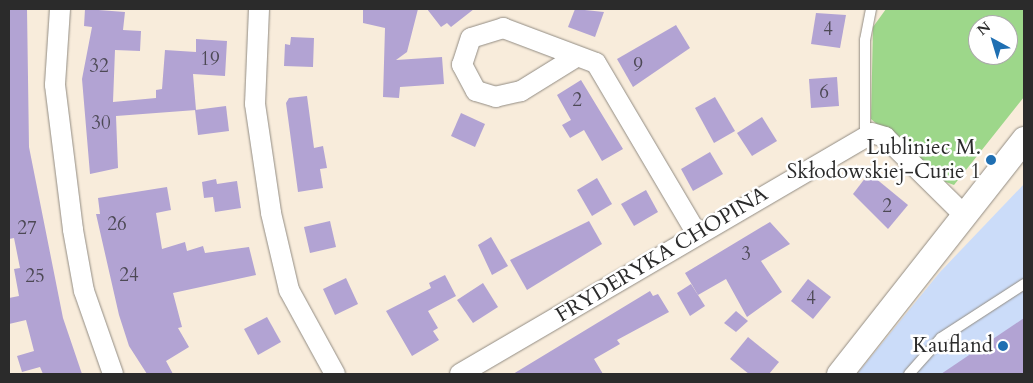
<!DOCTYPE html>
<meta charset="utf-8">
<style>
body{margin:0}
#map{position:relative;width:1033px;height:383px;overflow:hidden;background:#f8ecdb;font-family:Cardo,serif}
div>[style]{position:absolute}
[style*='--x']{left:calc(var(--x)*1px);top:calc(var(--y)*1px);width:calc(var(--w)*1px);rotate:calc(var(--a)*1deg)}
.built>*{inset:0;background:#cbdcf9}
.green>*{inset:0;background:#9dd78a}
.building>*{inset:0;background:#b2a3d3}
.roads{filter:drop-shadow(0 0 1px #928c83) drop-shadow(0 0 1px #928c83)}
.service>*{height:10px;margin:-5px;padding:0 5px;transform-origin:5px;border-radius:5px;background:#fff}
.minor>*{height:20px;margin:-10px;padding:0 10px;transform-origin:10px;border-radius:10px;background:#fff}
.tertiary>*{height:25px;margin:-12.5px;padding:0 12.5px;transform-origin:12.5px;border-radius:12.5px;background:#fff}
.dots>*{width:14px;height:14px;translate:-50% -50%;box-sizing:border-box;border:2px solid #fff;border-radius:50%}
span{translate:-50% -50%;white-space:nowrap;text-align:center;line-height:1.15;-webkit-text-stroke:5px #fff;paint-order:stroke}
.number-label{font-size:19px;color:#4d4955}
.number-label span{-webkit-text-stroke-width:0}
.poi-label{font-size:21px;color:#2b2b2b}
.right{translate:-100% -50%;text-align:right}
.street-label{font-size:21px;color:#2b2b2b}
.frame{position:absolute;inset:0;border:10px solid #2b2b2b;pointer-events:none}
.north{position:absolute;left:968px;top:15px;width:50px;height:50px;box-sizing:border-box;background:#fff;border:1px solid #aaa;border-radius:50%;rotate:321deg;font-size:14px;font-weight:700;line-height:20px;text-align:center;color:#2b2b2b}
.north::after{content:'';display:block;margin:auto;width:18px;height:22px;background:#1f6fb2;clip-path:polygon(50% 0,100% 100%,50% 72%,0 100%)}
</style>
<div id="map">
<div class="built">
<i style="clip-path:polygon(1024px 184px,1024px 374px,857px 374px,940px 272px)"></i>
</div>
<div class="green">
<i style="clip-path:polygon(evenodd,886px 9px,1024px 9px,1024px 97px,954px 185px,943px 181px,871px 119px,873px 27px,886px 9px,978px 25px,1008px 25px,1008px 55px,978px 55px,978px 25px)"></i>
</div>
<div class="building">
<i style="clip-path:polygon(9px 9px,27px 9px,29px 147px,63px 318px,82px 374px,43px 374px,40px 367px,22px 372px,17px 356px,34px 351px,26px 320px,9px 324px,9px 298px,19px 296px,14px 269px,20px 268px,14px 238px,9px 239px)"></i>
<i style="clip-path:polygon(85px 9px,125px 12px,123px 30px,141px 31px,140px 51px,115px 50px,113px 102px,156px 98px,156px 90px,162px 89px,165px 50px,196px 52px,196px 39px,227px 41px,225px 76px,193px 74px,196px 110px,116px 116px,118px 168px,90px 174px,82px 79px,92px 27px,84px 26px)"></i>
<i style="clip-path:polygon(363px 9px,418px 9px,407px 52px,396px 60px,442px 57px,444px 84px,400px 87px,399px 98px,383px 97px,385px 28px,363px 23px)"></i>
<i style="clip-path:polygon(427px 9px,474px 9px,451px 27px,447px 23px,441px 27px)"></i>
<i style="clip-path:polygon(575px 9px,604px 12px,595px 37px,568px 27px)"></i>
<i style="clip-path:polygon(816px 13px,846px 15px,840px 48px,811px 44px)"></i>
<i style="clip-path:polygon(676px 25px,690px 48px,633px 87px,617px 59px)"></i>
<i style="clip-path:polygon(291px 37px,314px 38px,313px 67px,284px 66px,285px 44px,290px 45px)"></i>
<i style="clip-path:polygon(837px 77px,839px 106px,811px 108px,809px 79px)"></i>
<i style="clip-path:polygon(581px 80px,623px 149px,602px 161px,584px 130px,570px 138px,562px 125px,571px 120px,557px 95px)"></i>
<i style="clip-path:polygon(307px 96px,314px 148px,323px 146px,327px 168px,320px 169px,323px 188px,298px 192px,286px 103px,289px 98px)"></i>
<i style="clip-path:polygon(715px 97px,735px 131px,714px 143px,695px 108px)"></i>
<i style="clip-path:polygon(226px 106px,229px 131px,198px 135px,195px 110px)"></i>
<i style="clip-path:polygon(461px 113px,485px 124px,475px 147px,451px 136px)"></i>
<i style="clip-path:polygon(762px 117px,777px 141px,752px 156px,737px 133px)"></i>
<i style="clip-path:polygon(710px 152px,723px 174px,693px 191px,681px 169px)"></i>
<i style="clip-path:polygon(869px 173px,908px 205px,888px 229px,853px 194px)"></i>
<i style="clip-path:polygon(597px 178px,612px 204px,592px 216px,577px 190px)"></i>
<i style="clip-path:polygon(216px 179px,217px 184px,237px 181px,241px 208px,215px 212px,213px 197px,204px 198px,202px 182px)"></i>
<i style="clip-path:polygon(167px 187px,171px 210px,156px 213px,162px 249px,185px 242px,187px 251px,203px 246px,205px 253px,249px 247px,256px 275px,173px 293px,182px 327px,178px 328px,189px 347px,166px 361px,173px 374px,147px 374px,129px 346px,119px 315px,96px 214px,100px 214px,98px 198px)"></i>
<i style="clip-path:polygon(646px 190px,658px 212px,634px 226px,621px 204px)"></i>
<i style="clip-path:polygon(330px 221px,336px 247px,310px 253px,304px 227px)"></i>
<i style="clip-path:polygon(589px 221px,602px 244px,527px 290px,510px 260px)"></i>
<i style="clip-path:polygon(770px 222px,790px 244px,761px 261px,782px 292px,747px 317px,726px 279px,698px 295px,685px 273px)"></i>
<i style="clip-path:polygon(491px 237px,508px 266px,492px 275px,478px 245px)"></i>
<i style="clip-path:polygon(445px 275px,456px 296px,428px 311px,438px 328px,433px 331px,439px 340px,412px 356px,386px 311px,431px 288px,429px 283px)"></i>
<i style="clip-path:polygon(346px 278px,358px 304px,335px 315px,323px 289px)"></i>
<i style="clip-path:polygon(808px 279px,831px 297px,813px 319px,791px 301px)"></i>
<i style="clip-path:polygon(483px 283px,498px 307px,473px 323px,457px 300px)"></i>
<i style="clip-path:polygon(691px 284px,705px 306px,690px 316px,677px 293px)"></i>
<i style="clip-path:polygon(650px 291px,653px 296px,658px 294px,669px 312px,617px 340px,620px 344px,594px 359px,603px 374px,513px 374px)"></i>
<i style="clip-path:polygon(736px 311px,748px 321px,736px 332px,724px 323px)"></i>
<i style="clip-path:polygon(267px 317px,281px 342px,258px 355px,244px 329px)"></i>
<i style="clip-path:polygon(1024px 318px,1024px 374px,941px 374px)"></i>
<i style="clip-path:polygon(748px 337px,779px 362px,769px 374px,749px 374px,730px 359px)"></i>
</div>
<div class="roads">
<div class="service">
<i style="--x:865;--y:135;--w:95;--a:-90"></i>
<i style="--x:865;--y:40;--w:32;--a:-79"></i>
<i style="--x:909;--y:374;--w:48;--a:-48.4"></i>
<i style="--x:941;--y:338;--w:99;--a:-33"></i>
</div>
<div class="minor">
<i style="--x:60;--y:9;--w:76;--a:93.8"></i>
<i style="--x:55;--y:85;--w:146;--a:82.9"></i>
<i style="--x:73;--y:230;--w:62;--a:79.8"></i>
<i style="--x:84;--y:291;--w:88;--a:70.7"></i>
<i style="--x:259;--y:9;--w:95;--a:92.4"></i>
<i style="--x:255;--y:104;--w:110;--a:81.6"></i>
<i style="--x:271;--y:213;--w:79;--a:76.8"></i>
<i style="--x:289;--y:290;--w:96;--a:61.3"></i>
<i style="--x:576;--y:57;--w:65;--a:148.3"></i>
<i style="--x:521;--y:91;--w:26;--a:167"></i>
<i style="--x:496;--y:97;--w:21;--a:-163"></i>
<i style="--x:476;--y:91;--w:30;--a:-118"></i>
<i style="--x:462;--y:65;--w:28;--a:-72"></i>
<i style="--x:471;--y:38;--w:34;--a:-17"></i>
<i style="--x:503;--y:28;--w:99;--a:20.6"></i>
<i style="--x:596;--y:63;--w:199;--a:59.4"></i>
<i style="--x:460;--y:374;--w:477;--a:-30.3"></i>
<i style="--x:872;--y:133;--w:14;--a:17"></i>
<i style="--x:885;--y:137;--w:112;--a:44.6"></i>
</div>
<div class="tertiary">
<i style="--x:839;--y:374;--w:299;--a:-51.8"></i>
</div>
</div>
<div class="dots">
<i style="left:991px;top:160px;background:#1f6fb2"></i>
<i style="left:1003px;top:346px;background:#1f6fb2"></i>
</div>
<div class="number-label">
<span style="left:828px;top:30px">4</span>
<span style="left:210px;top:60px">19</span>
<span style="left:638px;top:66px">9</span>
<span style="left:99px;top:67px">32</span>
<span style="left:824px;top:93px">6</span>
<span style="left:577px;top:101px">2</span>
<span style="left:101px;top:124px">30</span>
<span style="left:887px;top:207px">2</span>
<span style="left:117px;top:225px">26</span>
<span style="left:27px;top:229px">27</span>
<span style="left:746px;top:255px">3</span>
<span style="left:129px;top:276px">24</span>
<span style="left:35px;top:277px">25</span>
<span style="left:811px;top:299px">4</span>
</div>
<div class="poi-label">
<span class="right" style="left:981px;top:160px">Lubliniec M.<br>Skłodowskiej-Curie 1</span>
<span class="right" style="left:993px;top:346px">Kaufland</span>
</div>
<div class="street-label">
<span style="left:662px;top:255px;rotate:-31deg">FRYDERYKA CHOPINA</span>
</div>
<div class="frame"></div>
<div class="north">N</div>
</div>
